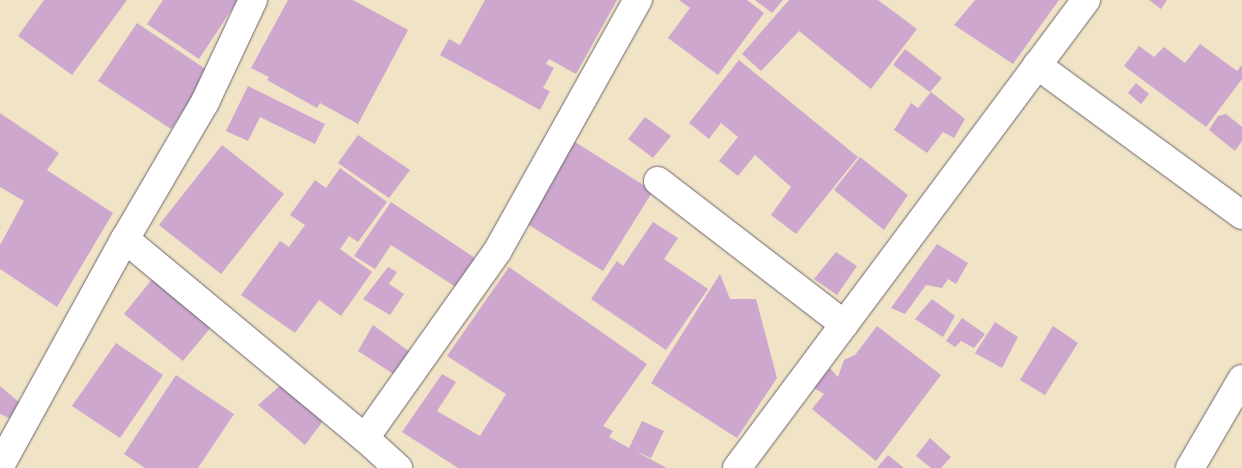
<!DOCTYPE html>
<style>
body{margin:0}
#map{position:relative;width:1242px;height:468px;overflow:hidden;background:#f1e3c6;font-family:Delius,sans-serif}
div>[style]{position:absolute}
[style*='--x']{left:calc(var(--x)*1px);top:calc(var(--y)*1px);width:calc(var(--w)*1px);rotate:calc(var(--a)*1deg)}
.building>*{inset:0;background:#cda7cd}
.roads{filter:drop-shadow(0 0 1px #6a666c) drop-shadow(0 0 1px #6a666c)}
.street>*{height:28px;margin:-14px;padding:0 14px;transform-origin:14px;border-radius:14px;background:#fff}
span{translate:-50% -50%;white-space:nowrap;text-align:center;line-height:1.15;-webkit-text-stroke:4px #fbf7ec;paint-order:stroke}
</style>
<div id="map">
<div class="building">
<i style="clip-path:polygon(44px 0,127px 0,72px 75px,18px 36px)"></i>
<i style="clip-path:polygon(163px 0,238px 0,199px 59px,147px 24px)"></i>
<i style="clip-path:polygon(288px 0,353px 0,408px 30px,358px 124px,320px 103px,317px 108px,267px 80px,269px 77px,251px 68px)"></i>
<i style="clip-path:polygon(485px 0,617px 0,576px 74px,549px 59px,546px 64px,554px 68px,543px 88px,550px 91px,540px 110px,440px 55px,449px 39px,460px 45px)"></i>
<i style="clip-path:polygon(679px 0,747px 0,764px 13px,718px 75px,668px 38px,690px 8px)"></i>
<i style="clip-path:polygon(755px 0,783px 0,772px 13px)"></i>
<i style="clip-path:polygon(789px 0,878px 0,917px 29px,871px 89px,799px 31px,761px 71px,742px 54px)"></i>
<i style="clip-path:polygon(975px 0,1059px 0,1013px 64px,954px 25px)"></i>
<i style="clip-path:polygon(1149px 0,1167px 0,1161px 9px)"></i>
<i style="clip-path:polygon(137px 23px,210px 72px,171px 129px,98px 81px)"></i>
<i style="clip-path:polygon(1200px 44px,1237px 71px,1242px 65px,1242px 79px,1206px 127px,1124px 66px,1139px 46px,1154px 57px,1164px 47px,1185px 63px)"></i>
<i style="clip-path:polygon(905px 49px,942px 78px,930px 92px,893px 65px)"></i>
<i style="clip-path:polygon(739px 60px,858px 157px,796px 234px,771px 215px,791px 187px,755px 155px,738px 176px,719px 161px,738px 137px,721px 123px,709px 139px,689px 123px)"></i>
<i style="clip-path:polygon(1136px 83px,1149px 94px,1141px 104px,1128px 93px)"></i>
<i style="clip-path:polygon(248px 86px,325px 124px,315px 144px,260px 117px,248px 141px,226px 131px)"></i>
<i style="clip-path:polygon(931px 92px,965px 119px,954px 138px,943px 132px,927px 153px,894px 130px,911px 103px,918px 108px)"></i>
<i style="clip-path:polygon(0 113px,59px 153px,47px 170px,113px 213px,57px 307px,0 269px,0 245px,24px 201px,0 187px)"></i>
<i style="clip-path:polygon(1226px 114px,1242px 127px,1242px 141px,1235px 151px,1209px 130px,1218px 116px)"></i>
<i style="clip-path:polygon(645px 117px,671px 136px,653px 158px,628px 139px)"></i>
<i style="clip-path:polygon(358px 135px,410px 170px,389px 198px,338px 163px)"></i>
<i style="clip-path:polygon(575px 142px,653px 191px,603px 271px,524px 222px)"></i>
<i style="clip-path:polygon(222px 145px,284px 194px,221px 274px,159px 225px)"></i>
<i style="clip-path:polygon(860px 157px,908px 195px,884px 230px,834px 190px)"></i>
<i style="clip-path:polygon(340px 168px,387px 202px,358px 242px,349px 236px,340px 249px,372px 272px,341px 316px,319px 300px,295px 333px,241px 295px,280px 241px,289px 247px,305px 225px,290px 215px,315px 180px,326px 188px)"></i>
<i style="clip-path:polygon(391px 202px,478px 260px,459px 289px,391px 245px,375px 269px,354px 256px)"></i>
<i style="clip-path:polygon(653px 222px,678px 238px,664px 259px,708px 289px,666px 350px,591px 299px,617px 261px,623px 266px)"></i>
<i style="clip-path:polygon(937px 244px,968px 263px,956px 284px,948px 279px,942px 288px,926px 285px,905px 314px,891px 308px)"></i>
<i style="clip-path:polygon(836px 252px,857px 266px,837px 295px,814px 279px)"></i>
<i style="clip-path:polygon(388px 267px,397px 272px,389px 284px,404px 294px,390px 315px,363px 299px)"></i>
<i style="clip-path:polygon(509px 267px,647px 364px,603px 426px,613px 431px,609px 437px,629px 448px,642px 421px,664px 431px,651px 458px,635px 451px,667px 468px,458px 468px,402px 432px,442px 374px,456px 382px,437px 411px,480px 436px,506px 394px,447px 356px)"></i>
<i style="clip-path:polygon(720px 274px,730px 299px,756px 299px,777px 378px,737px 438px,651px 383px)"></i>
<i style="clip-path:polygon(153px 278px,212px 326px,183px 361px,124px 314px)"></i>
<i style="clip-path:polygon(932px 299px,955px 316px,943px 337px,915px 319px)"></i>
<i style="clip-path:polygon(962px 318px,985px 334px,974px 348px,961px 341px,955px 347px,946px 341px)"></i>
<i style="clip-path:polygon(995px 322px,1018px 337px,1002px 368px,975px 353px)"></i>
<i style="clip-path:polygon(373px 325px,414px 355px,398px 377px,358px 351px)"></i>
<i style="clip-path:polygon(877px 326px,941px 375px,876px 461px,812px 409px,824px 394px,814px 388px,830px 368px,838px 377px,844px 360px,855px 355px)"></i>
<i style="clip-path:polygon(1053px 326px,1078px 343px,1045px 395px,1020px 380px)"></i>
<i style="clip-path:polygon(116px 343px,163px 375px,120px 438px,72px 406px)"></i>
<i style="clip-path:polygon(176px 375px,234px 414px,198px 468px,145px 468px,124px 454px)"></i>
<i style="clip-path:polygon(281px 385px,323px 421px,305px 445px,258px 405px)"></i>
<i style="clip-path:polygon(0 386px,27px 409px,18px 422px,0 414px)"></i>
<i style="clip-path:polygon(930px 438px,951px 457px,941px 468px,931px 468px,916px 456px)"></i>
<i style="clip-path:polygon(888px 455px,904px 468px,877px 468px)"></i>
</div>
<div class="roads">
<div class="street">
<i style="--x:1037;--y:65;--w:254;--a:36.2"></i>
<i style="--x:658;--y:181;--w:235;--a:37.6"></i>
<i style="--x:125;--y:239;--w:312;--a:39.7"></i>
<i style="--x:365;--y:438;--w:45;--a:42.3"></i>
<i style="--x:365;--y:438;--w:230;--a:-54.7"></i>
<i style="--x:498;--y:250;--w:287;--a:-60.8"></i>
<i style="--x:0;--y:466;--w:259;--a:-61.2"></i>
<i style="--x:125;--y:239;--w:159;--a:-59.7"></i>
<i style="--x:205;--y:102;--w:113;--a:-64.8"></i>
<i style="--x:737;--y:468;--w:584;--a:-53.29"></i>
<i style="--x:1190;--y:468;--w:103;--a:-59.7"></i>
</div>
</div>
</div>
